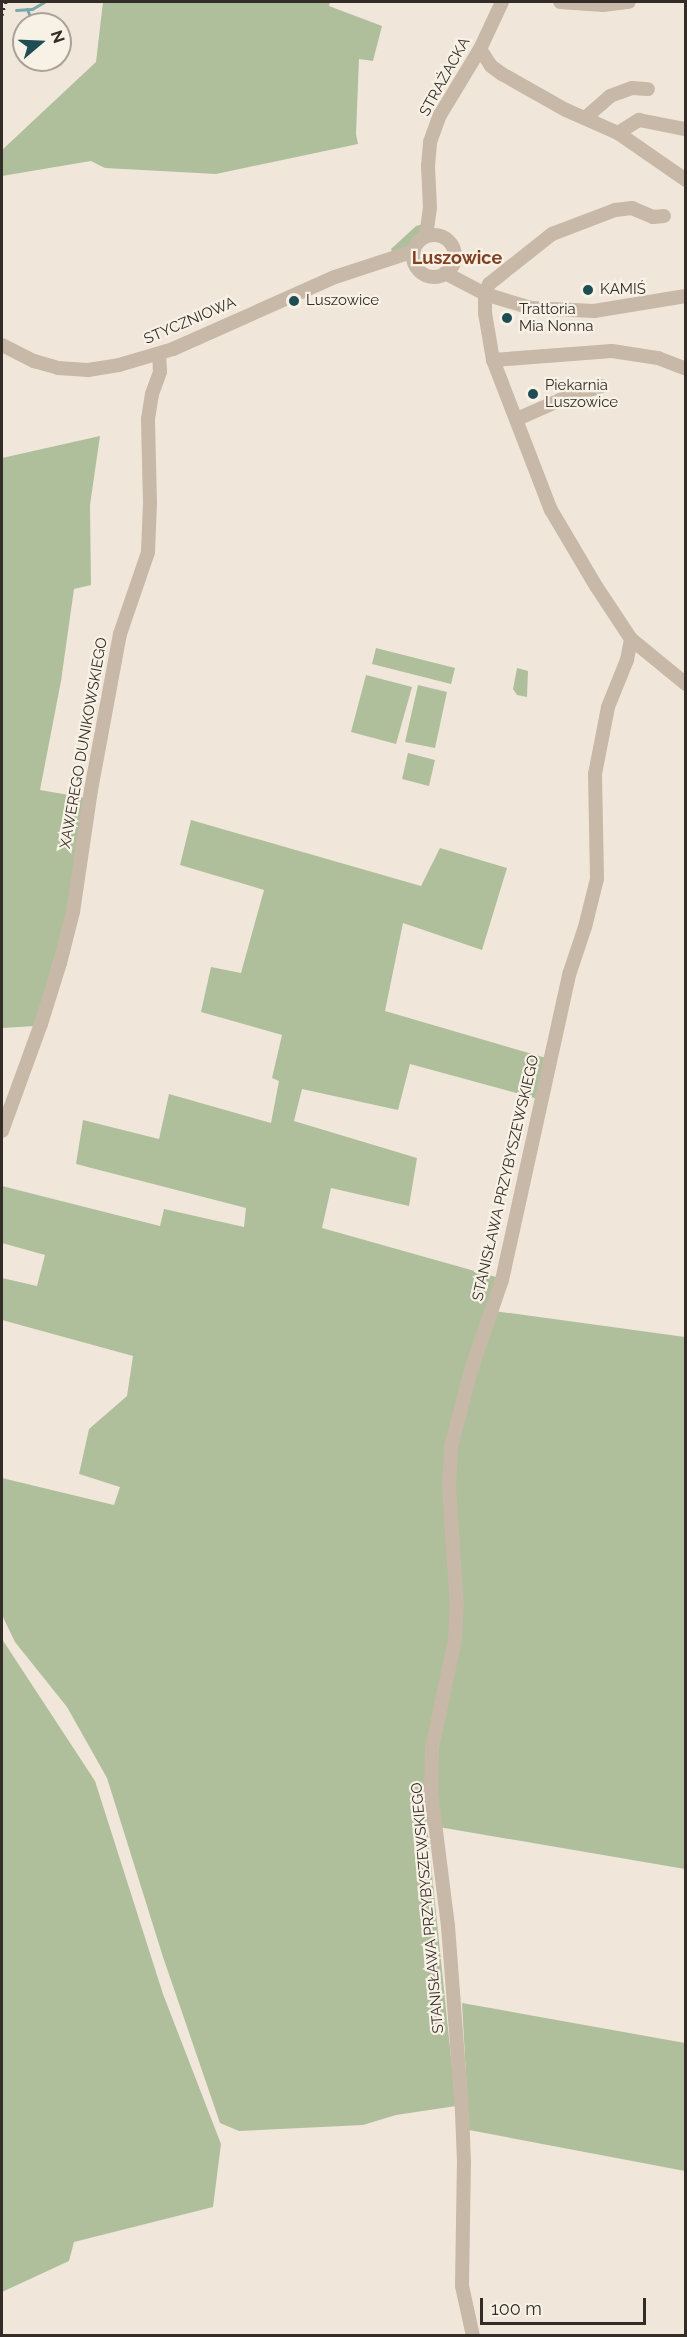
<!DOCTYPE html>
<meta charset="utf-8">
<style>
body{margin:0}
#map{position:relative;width:687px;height:2337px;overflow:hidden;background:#f0e7da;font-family:Raleway,sans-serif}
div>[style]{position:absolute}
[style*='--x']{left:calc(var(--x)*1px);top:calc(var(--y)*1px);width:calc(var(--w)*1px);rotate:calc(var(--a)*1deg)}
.green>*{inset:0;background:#b0bf9b}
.stream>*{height:3px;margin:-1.5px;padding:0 1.5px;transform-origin:1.5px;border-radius:1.5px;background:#7aa7ac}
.minor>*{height:14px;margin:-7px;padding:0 7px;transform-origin:7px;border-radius:7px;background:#c8b8a7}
.minor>.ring{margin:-7px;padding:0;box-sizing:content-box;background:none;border:14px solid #c8b8a7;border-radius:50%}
.rail>*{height:3px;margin-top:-1.5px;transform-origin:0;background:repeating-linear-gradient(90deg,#342c27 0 1.5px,transparent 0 6px)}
.dots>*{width:16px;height:16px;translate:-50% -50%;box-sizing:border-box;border:3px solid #f8f1e6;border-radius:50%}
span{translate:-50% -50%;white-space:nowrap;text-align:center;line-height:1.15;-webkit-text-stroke:4.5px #f8f1e6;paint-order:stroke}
.street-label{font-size:15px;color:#342c27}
.poi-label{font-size:15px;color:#342c27}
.left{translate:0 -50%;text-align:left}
.quarter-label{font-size:18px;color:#804023;font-weight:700}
.frame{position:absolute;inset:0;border:3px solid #342c27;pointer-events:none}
.north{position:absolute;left:12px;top:12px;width:60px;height:60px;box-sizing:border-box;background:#f8f1e6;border:2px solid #aaa29a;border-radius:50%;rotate:71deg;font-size:16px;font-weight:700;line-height:24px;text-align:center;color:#342c27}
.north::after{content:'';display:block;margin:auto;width:21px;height:27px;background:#1e4d54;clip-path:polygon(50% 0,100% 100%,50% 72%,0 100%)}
.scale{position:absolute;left:480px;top:2298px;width:166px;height:27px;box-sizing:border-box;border:3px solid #342c27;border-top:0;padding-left:8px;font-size:18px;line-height:21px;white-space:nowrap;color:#342c27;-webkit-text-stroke:4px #f8f1e6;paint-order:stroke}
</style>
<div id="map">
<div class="green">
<i style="clip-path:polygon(103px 2px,330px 2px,329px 6px,382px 26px,373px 61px,359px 59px,356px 134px,358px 144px,216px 174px,105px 168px,91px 161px,2px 176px,2px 150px,96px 62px)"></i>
<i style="clip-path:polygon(424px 224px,420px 237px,413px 246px,392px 252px,391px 249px,416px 226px)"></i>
<i style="clip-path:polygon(100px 436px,90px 505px,91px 585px,74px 589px,61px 681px,40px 790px,86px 798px,69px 906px,35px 1026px,2px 1028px,2px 458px)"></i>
<i style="clip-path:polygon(376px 648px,455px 668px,451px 684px,372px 664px)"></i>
<i style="clip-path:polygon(517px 668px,528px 671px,527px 697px,517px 695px,513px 689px)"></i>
<i style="clip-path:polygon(366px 675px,412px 687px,396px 744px,351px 732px)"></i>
<i style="clip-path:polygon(418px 685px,447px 692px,435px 748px,405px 742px)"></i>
<i style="clip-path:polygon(408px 753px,435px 760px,429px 786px,402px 779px)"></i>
<i style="clip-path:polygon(191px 820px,421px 886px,440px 848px,507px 868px,482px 950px,403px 923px,385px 1011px,546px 1058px,538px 1099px,410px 1064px,398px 1110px,302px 1089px,294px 1121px,417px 1158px,409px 1206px,331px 1188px,322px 1228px,496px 1277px,487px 1310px,685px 1337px,685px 1869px,427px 1825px,456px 2106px,396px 2115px,363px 2125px,239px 2131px,220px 2123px,163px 1957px,107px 1778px,67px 1707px,15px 1642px,2px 1615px,2px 1478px,114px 1505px,120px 1487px,79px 1474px,89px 1429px,127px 1396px,133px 1356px,2px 1320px,2px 1278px,37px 1286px,45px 1255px,2px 1243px,2px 1186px,160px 1226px,164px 1209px,244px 1227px,246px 1208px,76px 1164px,83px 1120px,159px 1139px,169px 1094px,271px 1123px,279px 1081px,272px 1078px,282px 1035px,201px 1012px,211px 967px,241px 973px,264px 890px,180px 865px)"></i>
<i style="clip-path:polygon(2px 1639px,95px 1781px,163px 1994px,221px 2144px,213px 2207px,74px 2242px,69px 2261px,2px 2292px)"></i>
<i style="clip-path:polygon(462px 2003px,685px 2043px,685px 2171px,469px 2130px)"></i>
</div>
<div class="stream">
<i style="--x:27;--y:9;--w:11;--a:68"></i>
<i style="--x:31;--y:19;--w:5;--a:101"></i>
<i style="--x:16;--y:10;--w:16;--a:-4"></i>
<i style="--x:32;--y:9;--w:14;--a:-30"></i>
</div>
<div class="minor">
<i style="--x:560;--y:2;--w:43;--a:4"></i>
<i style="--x:603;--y:5;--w:26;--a:-7"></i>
<i style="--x:480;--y:49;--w:20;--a:57"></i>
<i style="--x:491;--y:66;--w:14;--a:36"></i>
<i style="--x:502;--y:74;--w:73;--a:29.4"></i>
<i style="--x:566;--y:110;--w:57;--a:23.9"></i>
<i style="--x:618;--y:133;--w:83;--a:34.7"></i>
<i style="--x:585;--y:118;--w:33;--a:-41"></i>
<i style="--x:610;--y:96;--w:23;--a:-20"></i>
<i style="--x:632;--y:88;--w:16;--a:4"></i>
<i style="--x:618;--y:133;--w:25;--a:-32"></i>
<i style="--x:639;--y:120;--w:47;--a:11.1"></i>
<i style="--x:664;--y:216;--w:11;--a:175"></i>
<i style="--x:653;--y:217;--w:23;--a:-157"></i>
<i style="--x:632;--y:208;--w:17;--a:173"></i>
<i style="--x:615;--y:210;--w:67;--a:159.1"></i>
<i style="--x:552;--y:234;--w:80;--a:141.6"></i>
<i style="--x:489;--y:284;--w:11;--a:112"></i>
<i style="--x:485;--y:294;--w:19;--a:90"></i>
<i style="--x:485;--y:313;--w:48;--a:80.3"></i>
<i style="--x:493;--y:360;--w:161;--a:68.9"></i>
<i style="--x:551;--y:510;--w:88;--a:59.4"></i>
<i style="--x:596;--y:586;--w:64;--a:56.6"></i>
<i style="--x:631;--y:639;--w:71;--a:39.3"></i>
<i class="ring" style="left:413px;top:235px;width:28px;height:28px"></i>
<i style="--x:426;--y:236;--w:28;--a:-82"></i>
<i style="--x:430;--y:208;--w:42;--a:-92.7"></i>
<i style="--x:428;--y:166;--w:24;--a:-85"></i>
<i style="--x:430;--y:142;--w:29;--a:-70"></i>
<i style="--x:440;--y:115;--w:77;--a:-58.8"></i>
<i style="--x:480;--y:49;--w:52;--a:-64.9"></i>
<i style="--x:445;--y:273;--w:45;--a:27.7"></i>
<i style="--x:485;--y:294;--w:48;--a:16.9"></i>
<i style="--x:531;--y:308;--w:63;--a:2.7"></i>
<i style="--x:594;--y:311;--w:93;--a:-9.3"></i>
<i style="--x:2;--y:345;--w:36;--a:27"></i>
<i style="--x:34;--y:361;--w:25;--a:16"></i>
<i style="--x:58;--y:368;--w:30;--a:4"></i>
<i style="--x:88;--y:370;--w:31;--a:-9"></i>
<i style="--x:119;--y:365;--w:56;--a:-16.5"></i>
<i style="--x:173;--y:349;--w:177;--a:-24"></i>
<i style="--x:335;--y:277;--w:83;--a:-18.2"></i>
<i style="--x:493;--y:360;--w:119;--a:-4.3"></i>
<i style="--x:612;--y:351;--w:47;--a:8.7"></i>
<i style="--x:658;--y:358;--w:30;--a:21"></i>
<i style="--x:517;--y:419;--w:47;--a:-23.8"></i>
<i style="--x:560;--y:400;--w:44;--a:-18.4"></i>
<i style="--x:2;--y:1131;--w:114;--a:-70"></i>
<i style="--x:41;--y:1024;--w:64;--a:-72.7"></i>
<i style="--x:60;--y:963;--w:53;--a:-75.7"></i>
<i style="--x:73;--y:912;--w:123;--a:-81.6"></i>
<i style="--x:91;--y:790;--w:159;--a:-79.5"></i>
<i style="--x:120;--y:634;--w:87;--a:-71.1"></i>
<i style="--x:148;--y:552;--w:49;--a:-87.7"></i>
<i style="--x:150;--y:503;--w:84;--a:-91.4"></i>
<i style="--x:148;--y:419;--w:25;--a:-81"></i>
<i style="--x:152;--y:394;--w:23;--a:-70"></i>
<i style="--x:160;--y:372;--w:18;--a:-93"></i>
<i style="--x:473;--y:2336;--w:51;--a:-102.4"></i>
<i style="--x:462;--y:2286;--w:124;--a:-89.1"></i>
<i style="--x:464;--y:2162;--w:50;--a:-92.3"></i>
<i style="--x:462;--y:2112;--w:187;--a:-94.3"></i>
<i style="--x:448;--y:1926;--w:135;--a:-97.2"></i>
<i style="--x:431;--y:1792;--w:44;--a:-88.7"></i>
<i style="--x:432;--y:1748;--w:110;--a:-78"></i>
<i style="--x:455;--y:1640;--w:33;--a:-87"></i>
<i style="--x:457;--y:1607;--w:119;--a:-93.8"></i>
<i style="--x:449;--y:1488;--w:41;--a:-87.2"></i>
<i style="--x:451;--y:1447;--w:80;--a:-75.4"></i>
<i style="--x:471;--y:1370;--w:95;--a:-71"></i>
<i style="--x:502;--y:1280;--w:315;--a:-77.6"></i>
<i style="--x:570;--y:972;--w:47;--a:-71.6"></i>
<i style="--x:585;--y:927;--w:49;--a:-76"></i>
<i style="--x:597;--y:879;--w:105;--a:-91.1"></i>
<i style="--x:595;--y:774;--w:68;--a:-79"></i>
<i style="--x:608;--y:707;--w:51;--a:-68"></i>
<i style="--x:627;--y:660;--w:21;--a:-79"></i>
</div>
<div class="rail">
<i style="--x:2;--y:15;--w:14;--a:-73"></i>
</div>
<div class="dots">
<i style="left:588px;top:290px;background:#1e4d54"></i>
<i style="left:294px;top:301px;background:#1e4d54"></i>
<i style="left:507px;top:318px;background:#1e4d54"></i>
<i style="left:533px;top:394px;background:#1e4d54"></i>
</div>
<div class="street-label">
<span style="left:445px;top:77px;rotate:-61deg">STRAŻACKA</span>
<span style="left:190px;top:321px;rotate:-23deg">STYCZNIOWA</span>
<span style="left:84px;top:743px;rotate:-80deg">XAWEREGO DUNIKOWSKIEGO</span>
<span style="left:506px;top:1178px;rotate:-77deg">STANISŁAWA PRZYBYSZEWSKIEGO</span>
<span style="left:428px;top:1908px;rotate:-95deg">STANISŁAWA PRZYBYSZEWSKIEGO</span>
</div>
<div class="poi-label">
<span class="left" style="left:600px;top:290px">KAMIŚ</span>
<span class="left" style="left:306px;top:301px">Luszowice</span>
<span class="left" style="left:519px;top:318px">Trattoria<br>Mia Nonna</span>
<span class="left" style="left:545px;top:394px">Piekarnia<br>Luszowice</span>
</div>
<div class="quarter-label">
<span style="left:457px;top:258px">Luszowice</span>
</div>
<div class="frame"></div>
<div class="north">N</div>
<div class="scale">100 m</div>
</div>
